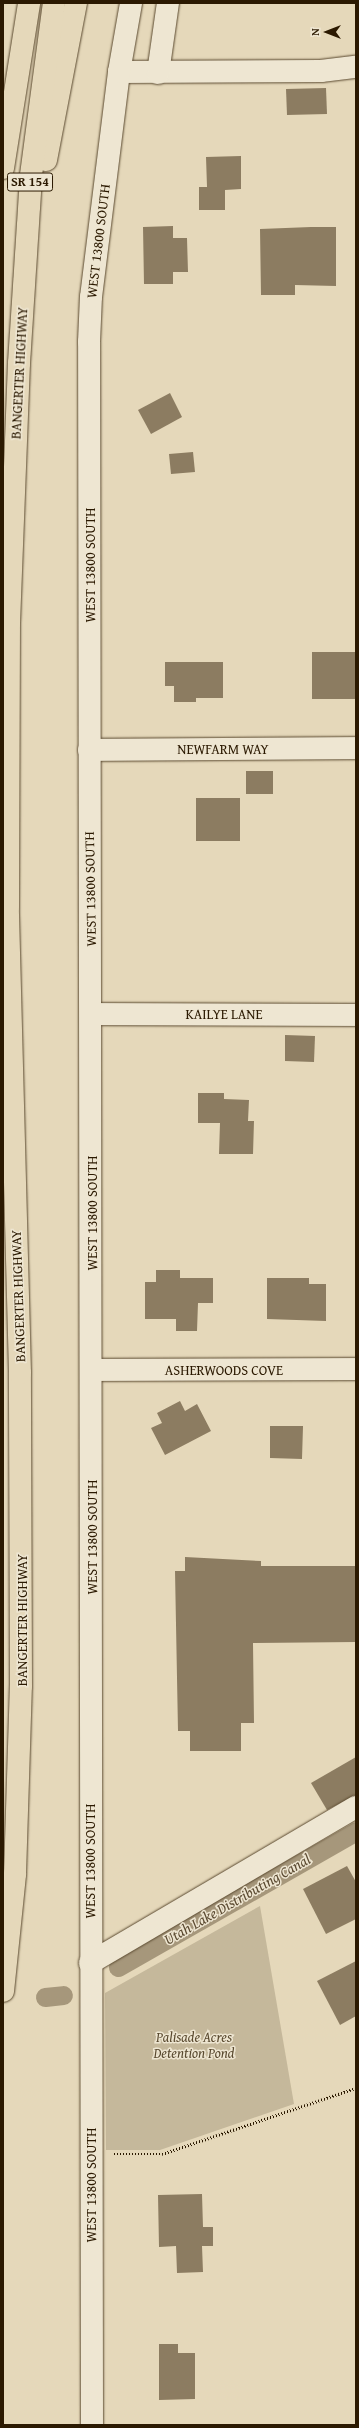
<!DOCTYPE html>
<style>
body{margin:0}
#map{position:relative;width:359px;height:2428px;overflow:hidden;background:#e5d8ba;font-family:"Gentium Book Plus",serif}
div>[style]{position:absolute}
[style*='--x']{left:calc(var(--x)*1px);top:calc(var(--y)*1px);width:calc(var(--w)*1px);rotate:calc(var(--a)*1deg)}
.green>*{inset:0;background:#c5b89b}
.canal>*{height:19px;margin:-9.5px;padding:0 9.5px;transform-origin:9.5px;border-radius:9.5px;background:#a6977b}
.building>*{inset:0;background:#8c7c61}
.path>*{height:2.5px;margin-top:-1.25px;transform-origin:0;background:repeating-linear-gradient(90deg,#2b1901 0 1px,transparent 0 3px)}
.roads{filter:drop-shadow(0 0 1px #5a492f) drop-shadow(0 0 1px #5a492f)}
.minor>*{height:22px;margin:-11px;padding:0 11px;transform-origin:11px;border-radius:11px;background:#eee6d2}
.highway>*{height:22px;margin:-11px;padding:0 11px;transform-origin:11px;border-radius:11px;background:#e5d8ba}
span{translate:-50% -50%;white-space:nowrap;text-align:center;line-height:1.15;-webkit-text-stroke:3px #eee6d2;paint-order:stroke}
.shield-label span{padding:1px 3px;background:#eee6d2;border:1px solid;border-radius:3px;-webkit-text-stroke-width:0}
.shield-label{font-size:13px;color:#2b1901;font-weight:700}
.street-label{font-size:14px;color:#2b1901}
.park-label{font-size:14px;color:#59492f;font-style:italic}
.water-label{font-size:15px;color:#5c4b32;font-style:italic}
.frame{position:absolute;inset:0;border:4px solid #2b1901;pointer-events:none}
.north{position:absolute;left:307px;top:12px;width:40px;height:40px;-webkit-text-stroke:3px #eee6d2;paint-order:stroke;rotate:270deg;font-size:11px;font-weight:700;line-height:16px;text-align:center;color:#2b1901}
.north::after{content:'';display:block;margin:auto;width:14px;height:18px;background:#2b1901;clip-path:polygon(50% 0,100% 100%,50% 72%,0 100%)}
</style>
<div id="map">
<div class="green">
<i style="clip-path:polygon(260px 1906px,294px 2104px,160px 2150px,106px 2150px,105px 1993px)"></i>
</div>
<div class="canal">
<i style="--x:118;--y:1967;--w:274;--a:-29.7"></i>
<i style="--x:45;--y:1997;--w:18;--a:-6"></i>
</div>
<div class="building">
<i style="clip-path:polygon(326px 88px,327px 114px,287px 115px,286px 89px)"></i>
<i style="clip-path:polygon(241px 156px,241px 189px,225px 190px,225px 210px,199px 210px,199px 187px,207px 187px,206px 157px)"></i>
<i style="clip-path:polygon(173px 226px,173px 238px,187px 238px,188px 272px,173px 272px,173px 284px,144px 284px,143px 227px)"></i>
<i style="clip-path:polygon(311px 227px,336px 227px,336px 286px,295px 285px,295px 295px,261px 295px,260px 229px)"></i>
<i style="clip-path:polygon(170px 393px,182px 417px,151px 434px,138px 410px)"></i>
<i style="clip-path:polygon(193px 452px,195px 472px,171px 474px,169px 454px)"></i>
<i style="clip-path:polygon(312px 652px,356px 652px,356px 699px,312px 699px)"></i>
<i style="clip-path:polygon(165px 662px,223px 662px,223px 698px,196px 698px,196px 702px,174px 702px,174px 686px,165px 686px)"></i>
<i style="clip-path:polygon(246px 771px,273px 771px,273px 794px,246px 794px)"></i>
<i style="clip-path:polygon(196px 798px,240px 798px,240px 841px,196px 841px)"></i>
<i style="clip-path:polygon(285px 1035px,315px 1036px,314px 1062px,285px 1061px)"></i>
<i style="clip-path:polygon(198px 1093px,224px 1093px,224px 1099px,249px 1100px,248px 1121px,254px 1121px,253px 1154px,219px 1154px,220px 1123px,198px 1123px)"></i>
<i style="clip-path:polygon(156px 1270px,180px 1270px,180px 1278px,213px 1278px,213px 1303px,198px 1303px,197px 1331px,176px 1331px,176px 1319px,145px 1319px,145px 1282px,156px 1282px)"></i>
<i style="clip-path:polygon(267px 1278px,309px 1278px,309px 1284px,326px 1284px,326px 1321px,267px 1319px)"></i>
<i style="clip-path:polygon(180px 1401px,185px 1411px,197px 1404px,211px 1431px,165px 1455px,151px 1428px,162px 1423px,157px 1413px)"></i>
<i style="clip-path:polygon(270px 1426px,303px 1426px,302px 1459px,270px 1458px)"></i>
<i style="clip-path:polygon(185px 1557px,261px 1561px,261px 1566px,356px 1566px,356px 1642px,253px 1643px,254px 1723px,241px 1723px,241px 1751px,190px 1751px,190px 1731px,178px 1731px,175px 1571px,185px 1571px)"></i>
<i style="clip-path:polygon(356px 1757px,356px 1795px,327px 1810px,311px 1783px)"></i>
<i style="clip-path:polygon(347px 1866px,356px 1882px,356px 1919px,326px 1934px,303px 1889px)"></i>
<i style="clip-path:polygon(356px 1961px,356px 2016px,340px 2025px,317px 1981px)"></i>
<i style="clip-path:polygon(202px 2194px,203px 2227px,213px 2227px,213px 2246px,202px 2246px,203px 2272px,177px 2273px,176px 2246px,159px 2247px,158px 2195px)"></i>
<i style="clip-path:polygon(159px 2344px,178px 2344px,178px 2353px,195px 2353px,195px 2399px,159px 2400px)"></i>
</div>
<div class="path">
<i style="--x:114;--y:2154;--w:48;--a:0"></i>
<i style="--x:162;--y:2154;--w:205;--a:-18.8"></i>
</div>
<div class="roads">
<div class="minor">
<i style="--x:119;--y:72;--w:202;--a:-0.3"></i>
<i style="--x:321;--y:71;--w:35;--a:-7"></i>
<i style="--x:158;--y:73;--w:71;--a:-81.9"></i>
<i style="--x:89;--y:750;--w:267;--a:-0.4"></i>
<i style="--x:91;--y:1014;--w:265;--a:0.2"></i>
<i style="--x:92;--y:1370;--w:264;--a:-0.2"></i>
<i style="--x:90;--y:1963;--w:308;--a:-30.4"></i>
<i style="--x:92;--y:2425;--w:2083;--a:-90.08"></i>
<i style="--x:89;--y:342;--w:45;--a:-87.5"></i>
<i style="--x:91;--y:297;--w:227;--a:-82.9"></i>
<i style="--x:119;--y:72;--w:70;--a:-80.1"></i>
</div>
<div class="highway">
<i style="--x:46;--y:160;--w:160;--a:-79.2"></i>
<i style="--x:3;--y:168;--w:167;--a:-81"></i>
<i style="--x:3;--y:1991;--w:118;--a:-84.1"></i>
<i style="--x:15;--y:1874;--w:188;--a:-88.2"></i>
<i style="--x:21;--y:1686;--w:313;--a:-90.2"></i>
<i style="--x:20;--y:1373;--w:466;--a:-91.5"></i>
<i style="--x:8;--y:907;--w:284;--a:-89.8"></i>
<i style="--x:9;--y:623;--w:260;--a:-87.8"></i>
<i style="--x:19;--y:363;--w:188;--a:-86.3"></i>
<i style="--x:31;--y:175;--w:174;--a:-82.4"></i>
</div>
</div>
<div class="shield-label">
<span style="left:30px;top:182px">SR 154</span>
</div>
<div class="street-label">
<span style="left:98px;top:241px;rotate:-83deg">WEST 13800 SOUTH</span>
<span style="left:19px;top:373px;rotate:-87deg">BANGERTER HIGHWAY</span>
<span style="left:90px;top:565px;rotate:-90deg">WEST 13800 SOUTH</span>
<span style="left:223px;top:749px">NEWFARM WAY</span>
<span style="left:90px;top:889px;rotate:-91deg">WEST 13800 SOUTH</span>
<span style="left:224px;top:1014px">KAILYE LANE</span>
<span style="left:92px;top:1213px;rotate:-90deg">WEST 13800 SOUTH</span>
<span style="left:18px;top:1296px;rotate:-92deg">BANGERTER HIGHWAY</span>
<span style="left:224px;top:1370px">ASHERWOODS COVE</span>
<span style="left:92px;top:1537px;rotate:-90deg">WEST 13800 SOUTH</span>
<span style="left:22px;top:1620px;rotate:-90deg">BANGERTER HIGHWAY</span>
<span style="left:90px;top:1861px;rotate:-90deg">WEST 13800 SOUTH</span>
<span style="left:91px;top:2185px;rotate:-90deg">WEST 13800 SOUTH</span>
</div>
<div class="park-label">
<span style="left:194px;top:2045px">Palisade Acres<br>Detention Pond</span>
</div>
<div class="water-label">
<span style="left:237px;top:1899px;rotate:-30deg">Utah Lake Distributing Canal</span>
</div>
<div class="frame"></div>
<div class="north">N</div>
</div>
